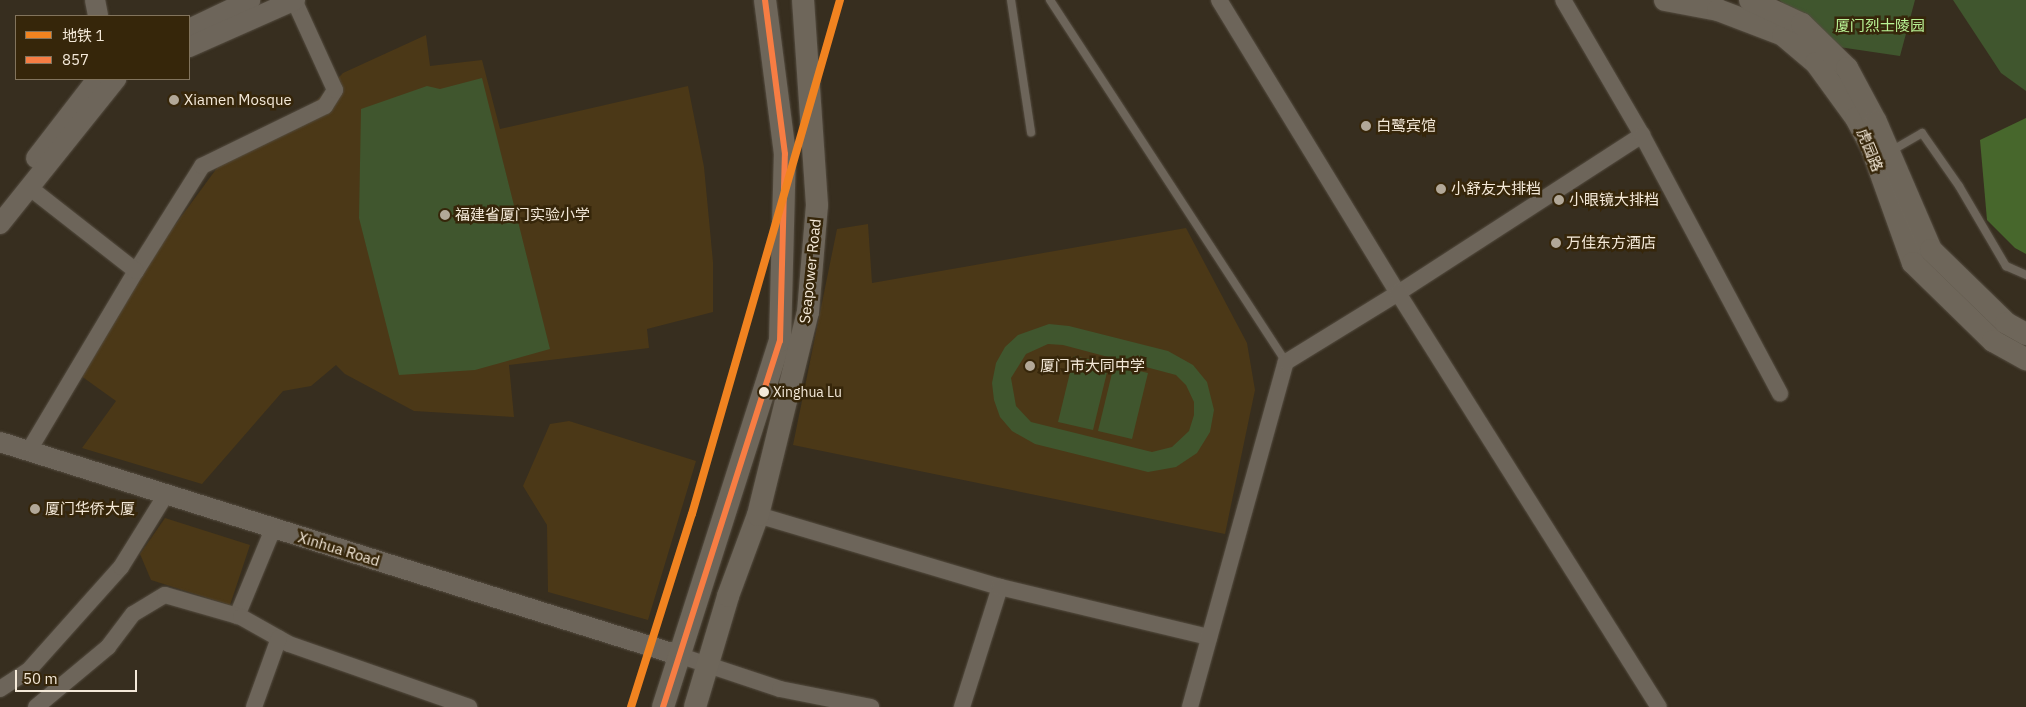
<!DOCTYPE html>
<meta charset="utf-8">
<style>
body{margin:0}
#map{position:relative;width:2026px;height:707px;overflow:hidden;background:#372e1f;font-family:"IBM Plex Sans","Noto Sans SC",sans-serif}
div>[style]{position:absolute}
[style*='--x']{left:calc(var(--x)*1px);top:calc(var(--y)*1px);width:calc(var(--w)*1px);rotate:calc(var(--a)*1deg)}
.built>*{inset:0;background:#4b3817}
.green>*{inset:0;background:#40562e}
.forest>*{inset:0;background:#47672c}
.roads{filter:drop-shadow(0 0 1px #544c40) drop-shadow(0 0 1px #544c40)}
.service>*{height:8px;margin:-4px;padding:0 4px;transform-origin:4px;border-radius:4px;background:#6d655a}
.minor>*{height:16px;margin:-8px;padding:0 8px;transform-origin:8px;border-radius:8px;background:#6d655a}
.tertiary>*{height:20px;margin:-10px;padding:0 10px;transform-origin:10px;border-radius:10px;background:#6d655a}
.secondary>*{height:22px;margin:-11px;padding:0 11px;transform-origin:11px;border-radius:11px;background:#6e665a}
.bus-1>*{height:6px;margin:-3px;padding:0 3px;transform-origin:3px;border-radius:3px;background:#f77d43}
.metro-1>*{height:8px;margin:-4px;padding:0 4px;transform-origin:4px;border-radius:4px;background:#f18320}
.dots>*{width:14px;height:14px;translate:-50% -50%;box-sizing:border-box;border:2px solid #36260a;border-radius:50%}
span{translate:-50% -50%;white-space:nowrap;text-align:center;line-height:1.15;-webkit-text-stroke:5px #36260a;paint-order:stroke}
.bus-label{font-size:14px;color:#f4e9d9}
.left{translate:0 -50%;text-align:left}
.park-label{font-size:15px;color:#b9f295}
.poi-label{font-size:15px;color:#f4e9d9}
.street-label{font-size:15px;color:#f4e9d9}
.legend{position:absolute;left:15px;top:15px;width:175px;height:65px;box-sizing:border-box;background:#36260a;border:1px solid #82745d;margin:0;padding:6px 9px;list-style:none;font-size:15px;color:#f4e9d9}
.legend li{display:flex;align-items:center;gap:10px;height:25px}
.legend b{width:25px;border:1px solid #82745d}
.scale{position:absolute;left:15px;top:670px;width:122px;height:22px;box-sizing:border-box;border:2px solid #f4e9d9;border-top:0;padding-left:6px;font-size:15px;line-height:18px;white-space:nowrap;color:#f4e9d9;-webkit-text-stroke:4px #36260a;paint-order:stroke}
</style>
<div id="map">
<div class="built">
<i style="clip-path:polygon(426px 35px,430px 66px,482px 60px,500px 129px,688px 86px,704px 167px,713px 262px,713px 312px,647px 329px,649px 348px,509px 365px,514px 417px,414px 411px,345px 374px,336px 365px,311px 386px,283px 391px,202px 484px,82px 448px,116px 401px,70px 368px,228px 153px,316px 101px,343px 73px)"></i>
<i style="clip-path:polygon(868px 224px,872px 283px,1186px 228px,1247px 343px,1255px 390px,1225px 534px,793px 445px,837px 229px)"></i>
<i style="clip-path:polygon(569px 421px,696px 461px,648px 620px,548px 592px,547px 525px,523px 486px,550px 424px)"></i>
<i style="clip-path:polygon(165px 518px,250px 545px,230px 605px,151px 580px,140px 554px)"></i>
</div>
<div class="green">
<i style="clip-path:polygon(1779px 0,1915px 0,1900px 56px,1839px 47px)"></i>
<i style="clip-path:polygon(1953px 0,2026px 0,2026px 91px,2001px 73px)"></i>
<i style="clip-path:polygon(482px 78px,550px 349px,475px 370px,399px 375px,359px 218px,361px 109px,427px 86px,440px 89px)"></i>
<i style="clip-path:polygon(evenodd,1049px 324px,1069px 326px,1168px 351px,1193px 365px,1207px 382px,1214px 410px,1210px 432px,1197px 453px,1176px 467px,1148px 472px,1035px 444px,1012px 431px,1000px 417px,994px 400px,992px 383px,996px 363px,1005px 347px,1018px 335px,1049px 324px,1048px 344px,1063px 345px,1176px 375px,1186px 385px,1194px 402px,1194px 415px,1189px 431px,1172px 447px,1152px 452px,1031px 422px,1016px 406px,1011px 378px,1026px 354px,1048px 344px)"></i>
<i style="clip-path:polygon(1074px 356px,1109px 364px,1093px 430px,1058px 422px)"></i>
<i style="clip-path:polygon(1114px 365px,1148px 373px,1132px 439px,1098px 431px)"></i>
</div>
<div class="forest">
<i style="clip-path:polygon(2026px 118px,2026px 254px,2015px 248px,1987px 220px,1980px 140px)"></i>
</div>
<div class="roads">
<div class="service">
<i style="--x:1011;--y:0;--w:134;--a:81.4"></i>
<i style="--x:1050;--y:0;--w:432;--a:56.9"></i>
<i style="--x:1891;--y:151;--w:36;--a:-30"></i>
<i style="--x:1922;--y:133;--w:65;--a:55.1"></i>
<i style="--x:1959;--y:186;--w:93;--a:59.6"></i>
<i style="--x:2006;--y:266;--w:22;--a:24"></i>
</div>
<div class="minor">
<i style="--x:1219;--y:0;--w:343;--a:58.6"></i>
<i style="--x:1398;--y:293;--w:291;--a:-32.9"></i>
<i style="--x:1642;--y:135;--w:156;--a:-120.3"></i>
<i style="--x:1642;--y:135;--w:293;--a:61.9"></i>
<i style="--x:136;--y:271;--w:124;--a:-57.8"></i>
<i style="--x:202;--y:166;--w:137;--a:-26"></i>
<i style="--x:325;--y:106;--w:19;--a:-58"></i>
<i style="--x:335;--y:90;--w:99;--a:-114.5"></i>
<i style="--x:28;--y:452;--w:211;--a:-59.2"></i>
<i style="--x:136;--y:271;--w:136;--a:-141.9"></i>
<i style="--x:758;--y:515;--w:252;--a:16.6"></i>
<i style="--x:1000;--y:587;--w:126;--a:107.6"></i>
<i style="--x:1000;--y:587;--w:215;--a:13.5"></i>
<i style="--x:237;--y:616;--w:94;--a:-67.5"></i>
<i style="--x:678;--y:655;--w:108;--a:18.4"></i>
<i style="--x:780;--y:689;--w:93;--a:11.2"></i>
<i style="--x:0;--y:689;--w:33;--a:-33"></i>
<i style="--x:28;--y:671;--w:140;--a:-48.2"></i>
<i style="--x:121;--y:567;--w:84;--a:-58.2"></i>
<i style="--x:36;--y:707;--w:94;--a:-39.8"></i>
<i style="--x:108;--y:647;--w:41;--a:-52.9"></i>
<i style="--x:133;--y:614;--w:37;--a:-31"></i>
<i style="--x:165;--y:595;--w:79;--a:16.1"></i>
<i style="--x:241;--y:617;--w:55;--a:29.4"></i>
<i style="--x:289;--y:644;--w:191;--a:19.3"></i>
<i style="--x:254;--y:707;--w:73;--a:-70.1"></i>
<i style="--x:1190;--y:707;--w:358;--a:-74.5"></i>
<i style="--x:1286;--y:362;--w:132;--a:-31.6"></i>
<i style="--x:1398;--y:293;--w:489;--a:57.8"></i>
</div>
<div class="tertiary">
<i style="--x:95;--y:0;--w:16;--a:79"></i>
<i style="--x:189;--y:29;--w:68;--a:-25.4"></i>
<i style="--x:189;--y:47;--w:116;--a:-23.9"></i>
<i style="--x:36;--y:158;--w:100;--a:-52.3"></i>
<i style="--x:0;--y:224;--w:186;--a:-51.3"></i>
<i style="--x:0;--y:442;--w:711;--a:17.44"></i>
</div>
<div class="secondary">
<i style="--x:1665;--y:0;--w:54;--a:10.7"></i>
<i style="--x:1718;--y:10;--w:70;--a:21"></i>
<i style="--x:1783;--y:35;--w:43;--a:40.3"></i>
<i style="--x:1816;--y:63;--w:68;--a:54"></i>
<i style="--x:1856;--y:118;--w:32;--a:62"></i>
<i style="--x:1871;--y:146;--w:124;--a:70.3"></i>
<i style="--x:1913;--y:263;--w:112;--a:44.3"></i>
<i style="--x:1993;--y:341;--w:38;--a:29"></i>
<i style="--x:1750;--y:0;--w:57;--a:24.8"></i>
<i style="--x:1802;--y:24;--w:63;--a:44.4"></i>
<i style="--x:1847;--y:68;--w:61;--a:61.8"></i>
<i style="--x:1876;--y:122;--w:139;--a:66.7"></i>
<i style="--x:1931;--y:250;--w:105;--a:44.2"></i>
<i style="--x:2006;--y:323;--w:23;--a:29"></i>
<i style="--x:663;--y:707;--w:384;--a:-72.3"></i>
<i style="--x:780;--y:341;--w:187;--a:-88.5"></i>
<i style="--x:785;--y:154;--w:155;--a:-97.4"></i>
<i style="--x:695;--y:707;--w:116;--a:-73.4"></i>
<i style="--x:728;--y:596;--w:86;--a:-69.7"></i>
<i style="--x:758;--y:515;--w:209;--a:-76.2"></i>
<i style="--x:808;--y:312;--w:107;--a:-85.2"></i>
<i style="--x:817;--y:205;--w:205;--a:-93.9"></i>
</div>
</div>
<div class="bus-1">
<i style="--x:663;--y:707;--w:384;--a:-72.3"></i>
<i style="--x:780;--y:341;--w:187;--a:-88.5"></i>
<i style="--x:785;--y:154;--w:155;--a:-97.4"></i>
</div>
<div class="metro-1">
<i style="--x:631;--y:707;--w:202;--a:-72.5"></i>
<i style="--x:692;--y:514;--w:535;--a:-73.94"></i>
</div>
<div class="dots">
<i style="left:174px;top:100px;background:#b2a898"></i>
<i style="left:1366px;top:126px;background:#b2a898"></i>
<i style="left:1441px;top:189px;background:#b2a898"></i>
<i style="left:1559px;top:200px;background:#b2a898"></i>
<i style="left:445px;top:215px;background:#b2a898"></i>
<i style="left:1556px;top:243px;background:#b2a898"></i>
<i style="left:1030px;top:366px;background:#b2a898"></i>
<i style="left:764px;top:392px;background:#f4e9d9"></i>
<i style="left:35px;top:509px;background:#b2a898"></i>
</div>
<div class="bus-label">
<span class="left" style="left:773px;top:392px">Xinghua Lu</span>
</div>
<div class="park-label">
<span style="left:1880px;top:26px">厦门烈士陵园</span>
</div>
<div class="poi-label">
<span class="left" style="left:184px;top:100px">Xiamen Mosque</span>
<span class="left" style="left:1376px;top:126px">白鹭宾馆</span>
<span class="left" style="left:1451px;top:189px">小舒友大排档</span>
<span class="left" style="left:1569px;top:200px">小眼镜大排档</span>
<span class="left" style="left:455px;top:215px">福建省厦门实验小学</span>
<span class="left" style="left:1566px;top:243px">万佳东方酒店</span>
<span class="left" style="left:1040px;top:366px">厦门市大同中学</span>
<span class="left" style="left:45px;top:509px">厦门华侨大厦</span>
</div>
<div class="street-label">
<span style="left:1870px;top:150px;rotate:68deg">虎园路</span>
<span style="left:810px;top:271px;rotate:-84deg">Seapower Road</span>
<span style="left:339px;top:549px;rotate:17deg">Xinhua Road</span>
</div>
<ul class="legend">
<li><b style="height:6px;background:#f18320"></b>地铁 1</li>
<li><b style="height:6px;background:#f77d43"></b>857</li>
</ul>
<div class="scale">50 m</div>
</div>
